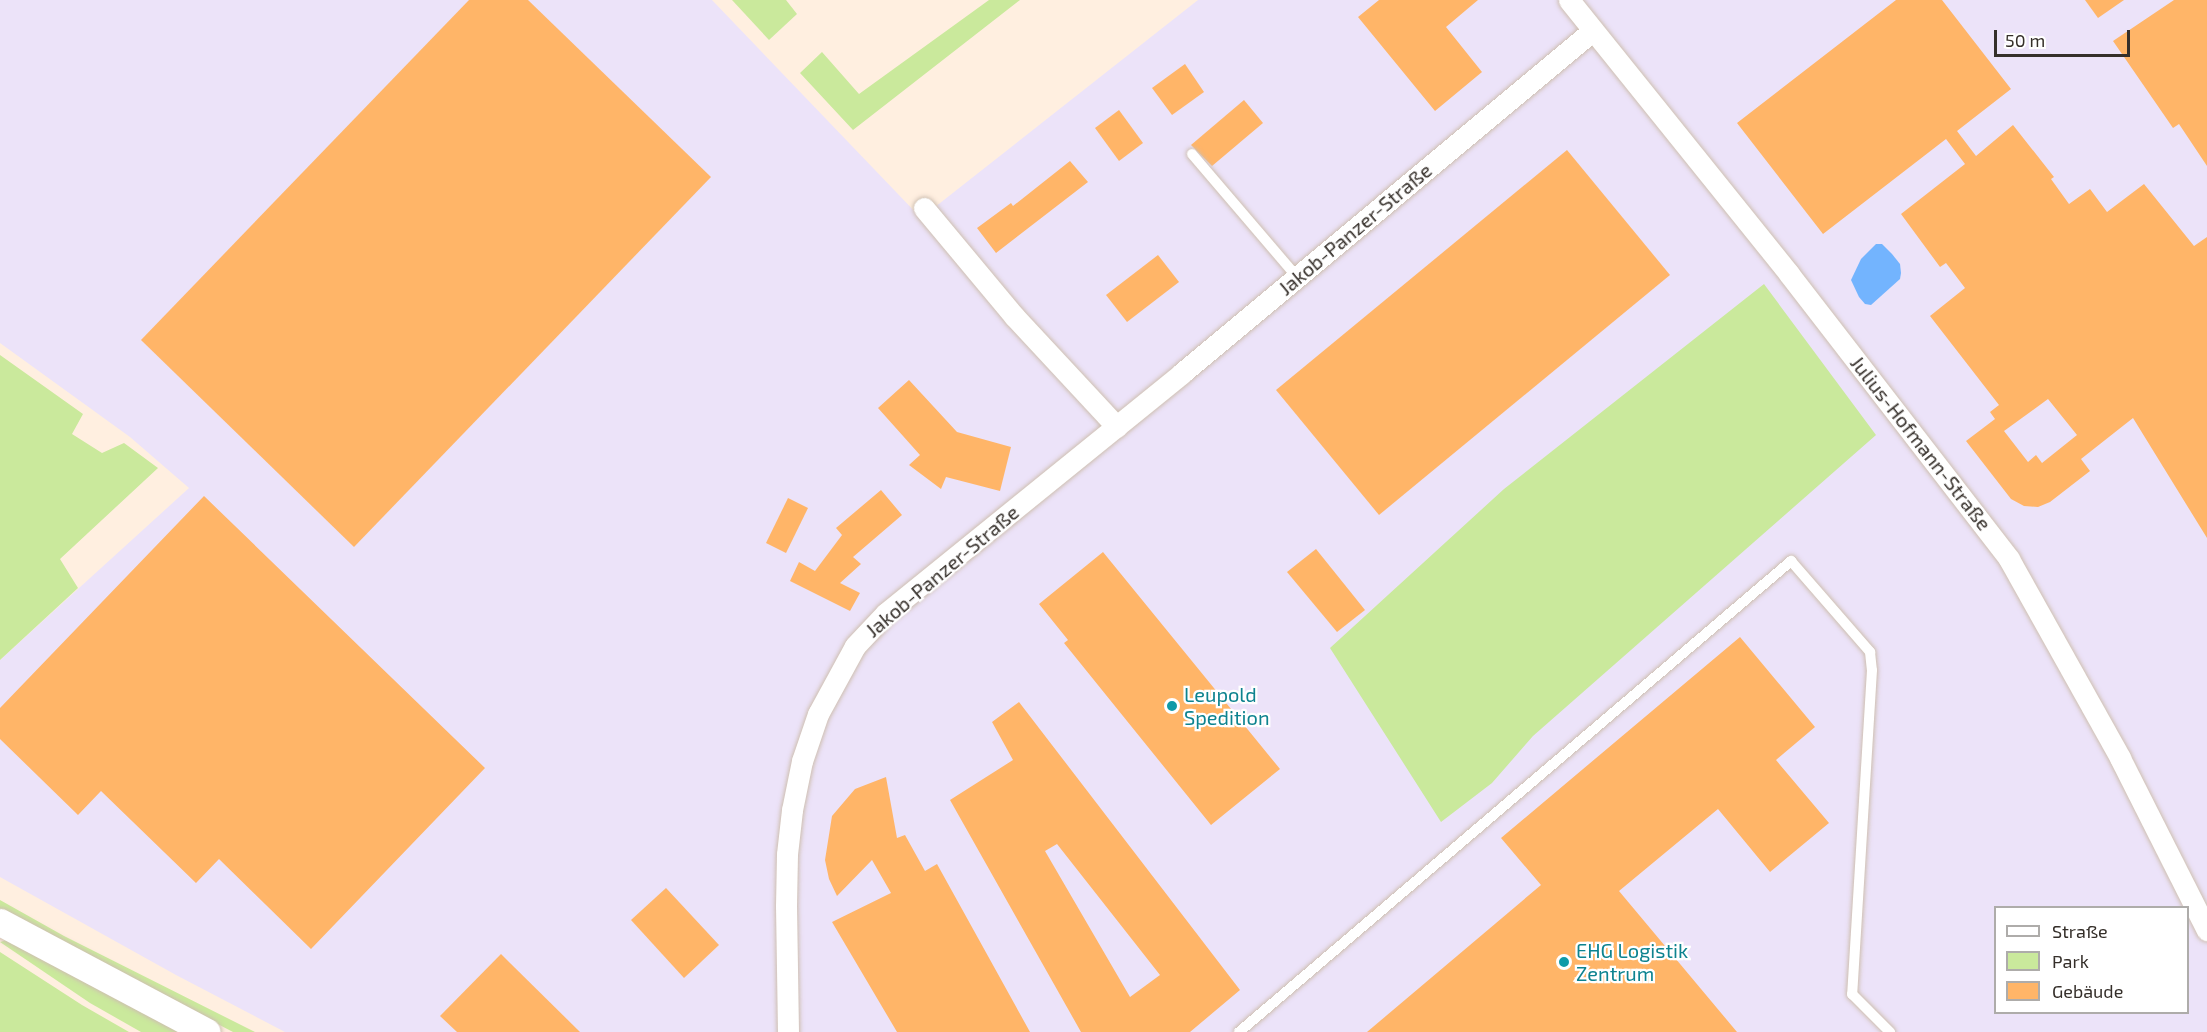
<!DOCTYPE html>
<meta charset="utf-8">
<style>
body{margin:0}
#map{position:relative;width:2207px;height:1032px;overflow:hidden;background:#ffefe0;font-family:"Exo 2",sans-serif}
div>[style]{position:absolute}
[style*='--x']{left:calc(var(--x)*1px);top:calc(var(--y)*1px);width:calc(var(--w)*1px);rotate:calc(var(--a)*1deg)}
.industrial>*{inset:0;background:#ece3f9}
.green>*{inset:0;background:#cae99c}
.water>*{inset:0;background:#73b4fe}
.building>*{inset:0;background:#ffb568}
.roads{filter:drop-shadow(0 0 2px #cebfb1) drop-shadow(0 0 2px #cebfb1)}
.service>*{height:10px;margin:-5px;padding:0 5px;transform-origin:5px;border-radius:5px;background:#fff}
.minor>*{height:21px;margin:-10.5px;padding:0 10.5px;transform-origin:10.5px;border-radius:10.5px;background:#fff}
.tertiary>*{height:27px;margin:-13.5px;padding:0 13.5px;transform-origin:13.5px;border-radius:13.5px;background:#fff}
.dots>*{width:16px;height:16px;translate:-50% -50%;box-sizing:border-box;border:3px solid #fff;border-radius:50%}
span{translate:-50% -50%;white-space:nowrap;text-align:center;line-height:1.15;-webkit-text-stroke:4.5px #fff;paint-order:stroke}
.street-label{font-size:20px;color:#352f2a}
.culture-label{font-size:20px;color:#0d838f}
.left{translate:0 -50%;text-align:left}
.legend{position:absolute;left:1994px;top:906px;width:195px;height:108px;box-sizing:border-box;background:#fff;border:2px solid #aeacaa;margin:0;padding:8px 10px;list-style:none;font-size:18px;color:#352f2a}
.legend li{display:flex;align-items:center;gap:12px;height:30px}
.legend b{width:30px;border:2px solid #aeacaa}
.scale{position:absolute;left:1994px;top:30px;width:136px;height:27px;box-sizing:border-box;border:3px solid #352f2a;border-top:0;padding-left:8px;font-size:18px;line-height:21px;white-space:nowrap;color:#352f2a;-webkit-text-stroke:4px #fff;paint-order:stroke}
</style>
<div id="map">
<div class="industrial">
<i style="clip-path:polygon(evenodd,0 0,712px 0,921px 218px,1198px 0,2207px 0,2207px 1032px,285px 1032px,176px 975px,0 877px,0 660px,189px 488px,130px 437px,0 343px,0 0,1996px 908px,2188px 908px,2188px 1012px,1996px 1012px,1996px 908px)"></i>
</div>
<div class="green">
<i style="clip-path:polygon(732px 0,786px 0,797px 14px,769px 40px)"></i>
<i style="clip-path:polygon(989px 0,1020px 0,853px 130px,800px 73px,822px 52px,859px 94px)"></i>
<i style="clip-path:polygon(1764px 284px,1876px 435px,1533px 736px,1492px 783px,1441px 822px,1330px 648px,1504px 489px)"></i>
<i style="clip-path:polygon(0 355px,83px 414px,72px 434px,102px 453px,124px 443px,158px 468px,60px 559px,78px 588px,0 660px)"></i>
<i style="clip-path:polygon(0 900px,64px 936px,255px 1032px,233px 1032px,0 911px)"></i>
<i style="clip-path:polygon(10px 939px,187px 1032px,141px 1032px,90px 1003px,0 942px)"></i>
<i style="clip-path:polygon(0 952px,82px 1005px,129px 1032px,0 1032px)"></i>
</div>
<div class="water">
<i style="clip-path:polygon(1876px 244px,1882px 244px,1892px 254px,1900px 264px,1901px 273px,1900px 279px,1871px 305px,1865px 304px,1859px 297px,1851px 280px,1861px 259px)"></i>
</div>
<div class="building">
<i style="clip-path:polygon(469px 0,528px 0,711px 177px,354px 547px,141px 340px)"></i>
<i style="clip-path:polygon(1379px 0,1478px 0,1446px 27px,1482px 72px,1435px 111px,1358px 17px)"></i>
<i style="clip-path:polygon(evenodd,1896px 0,1942px 0,2011px 89px,1957px 131px,1976px 156px,2013px 125px,2054px 177px,2051px 179px,2069px 204px,2090px 189px,2107px 212px,2144px 184px,2194px 246px,2207px 237px,2207px 538px,2133px 418px,2081px 459px,2090px 471px,2050px 502px,2038px 507px,2024px 506px,2011px 499px,1966px 441px,1995px 419px,1990px 412px,1999px 405px,1930px 316px,1965px 288px,1946px 263px,1940px 267px,1901px 214px,1965px 164px,1946px 139px,1823px 234px,1737px 123px,1896px 0,2048px 399px,2077px 435px,2042px 463px,2036px 455px,2028px 462px,2004px 431px,2048px 399px)"></i>
<i style="clip-path:polygon(2085px 0,2124px 0,2098px 18px)"></i>
<i style="clip-path:polygon(2174px 0,2207px 0,2207px 166px,2179px 124px,2173px 128px,2113px 41px)"></i>
<i style="clip-path:polygon(1185px 64px,1204px 92px,1172px 115px,1152px 88px)"></i>
<i style="clip-path:polygon(1244px 100px,1263px 123px,1212px 166px,1191px 145px)"></i>
<i style="clip-path:polygon(1119px 110px,1143px 143px,1119px 161px,1095px 128px)"></i>
<i style="clip-path:polygon(1567px 150px,1670px 275px,1379px 515px,1276px 390px)"></i>
<i style="clip-path:polygon(1070px 161px,1088px 182px,996px 253px,977px 228px,1011px 203px,1013px 206px)"></i>
<i style="clip-path:polygon(1158px 255px,1179px 282px,1127px 322px,1106px 295px)"></i>
<i style="clip-path:polygon(909px 380px,957px 432px,1011px 447px,1000px 491px,946px 477px,941px 489px,909px 465px,920px 455px,878px 408px)"></i>
<i style="clip-path:polygon(881px 490px,902px 515px,853px 557px,861px 564px,840px 583px,860px 593px,850px 611px,790px 581px,799px 562px,815px 571px,842px 535px,836px 528px)"></i>
<i style="clip-path:polygon(204px 496px,485px 768px,311px 949px,219px 859px,196px 883px,101px 791px,78px 815px,0 739px,0 708px)"></i>
<i style="clip-path:polygon(788px 498px,808px 508px,786px 553px,766px 543px)"></i>
<i style="clip-path:polygon(1316px 549px,1365px 610px,1337px 632px,1287px 572px)"></i>
<i style="clip-path:polygon(1103px 552px,1280px 769px,1211px 825px,1064px 643px,1068px 640px,1039px 604px)"></i>
<i style="clip-path:polygon(1740px 637px,1815px 727px,1776px 760px,1829px 823px,1770px 872px,1718px 809px,1619px 891px,1737px 1032px,1367px 1032px,1541px 885px,1501px 838px)"></i>
<i style="clip-path:polygon(evenodd,1019px 702px,1240px 990px,1190px 1032px,1081px 1032px,950px 800px,1013px 760px,992px 722px,1019px 702px,1057px 844px,1160px 975px,1130px 997px,1045px 851px,1057px 844px)"></i>
<i style="clip-path:polygon(886px 777px,897px 838px,905px 835px,925px 871px,937px 864px,1030px 1032px,897px 1032px,832px 922px,891px 893px,872px 860px,837px 896px,829px 879px,825px 860px,832px 816px,855px 789px)"></i>
<i style="clip-path:polygon(666px 888px,719px 945px,684px 978px,631px 920px)"></i>
<i style="clip-path:polygon(501px 954px,580px 1032px,457px 1032px,440px 1016px)"></i>
</div>
<div class="roads">
<div class="service">
<i style="--x:1192;--y:154;--w:162;--a:49.5"></i>
<i style="--x:1239;--y:1032;--w:726;--a:-40.47"></i>
<i style="--x:1791;--y:561;--w:121;--a:49"></i>
<i style="--x:1870;--y:652;--w:18;--a:84"></i>
<i style="--x:1872;--y:670;--w:325;--a:93.5"></i>
<i style="--x:1852;--y:994;--w:54;--a:45"></i>
</div>
<div class="minor">
<i style="--x:1569;--y:0;--w:351;--a:51.2"></i>
<i style="--x:1789;--y:274;--w:360;--a:52.3"></i>
<i style="--x:2009;--y:559;--w:228;--a:60.8"></i>
<i style="--x:2120;--y:758;--w:193;--a:63.2"></i>
<i style="--x:924;--y:208;--w:141;--a:50.2"></i>
<i style="--x:1014;--y:316;--w:151;--a:47.1"></i>
<i style="--x:788;--y:1032;--w:126;--a:-90.9"></i>
<i style="--x:786;--y:906;--w:52;--a:-88.9"></i>
<i style="--x:787;--y:854;--w:44;--a:-83.5"></i>
<i style="--x:792;--y:810;--w:50;--a:-78.5"></i>
<i style="--x:802;--y:761;--w:50;--a:-71.2"></i>
<i style="--x:818;--y:714;--w:77;--a:-61.4"></i>
<i style="--x:855;--y:646;--w:45;--a:-46.8"></i>
<i style="--x:886;--y:613;--w:381;--a:-39"></i>
<i style="--x:1182;--y:373;--w:534;--a:-39.83"></i>
</div>
<div class="tertiary">
<i style="--x:0;--y:922;--w:234;--a:28"></i>
</div>
</div>
<div class="dots">
<i style="left:1172px;top:706px;background:#0f9aa8"></i>
<i style="left:1564px;top:962px;background:#0f9aa8"></i>
</div>
<div class="street-label">
<span style="left:1355px;top:229px;rotate:-40deg">Jakob-Panzer-Straße</span>
<span style="left:1921px;top:443px;rotate:52deg">Julius-Hofmann-Straße</span>
<span style="left:942px;top:571px;rotate:-40deg">Jakob-Panzer-Straße</span>
</div>
<div class="culture-label">
<span class="left" style="left:1184px;top:706px">Leupold<br>Spedition</span>
<span class="left" style="left:1576px;top:962px">EHG Logistik<br>Zentrum</span>
</div>
<ul class="legend">
<li><b style="height:8px;background:#fff"></b>Straße</li>
<li><b style="height:16px;background:#cae99c"></b>Park</li>
<li><b style="height:16px;background:#ffb568"></b>Gebäude</li>
</ul>
<div class="scale">50 m</div>
</div>
